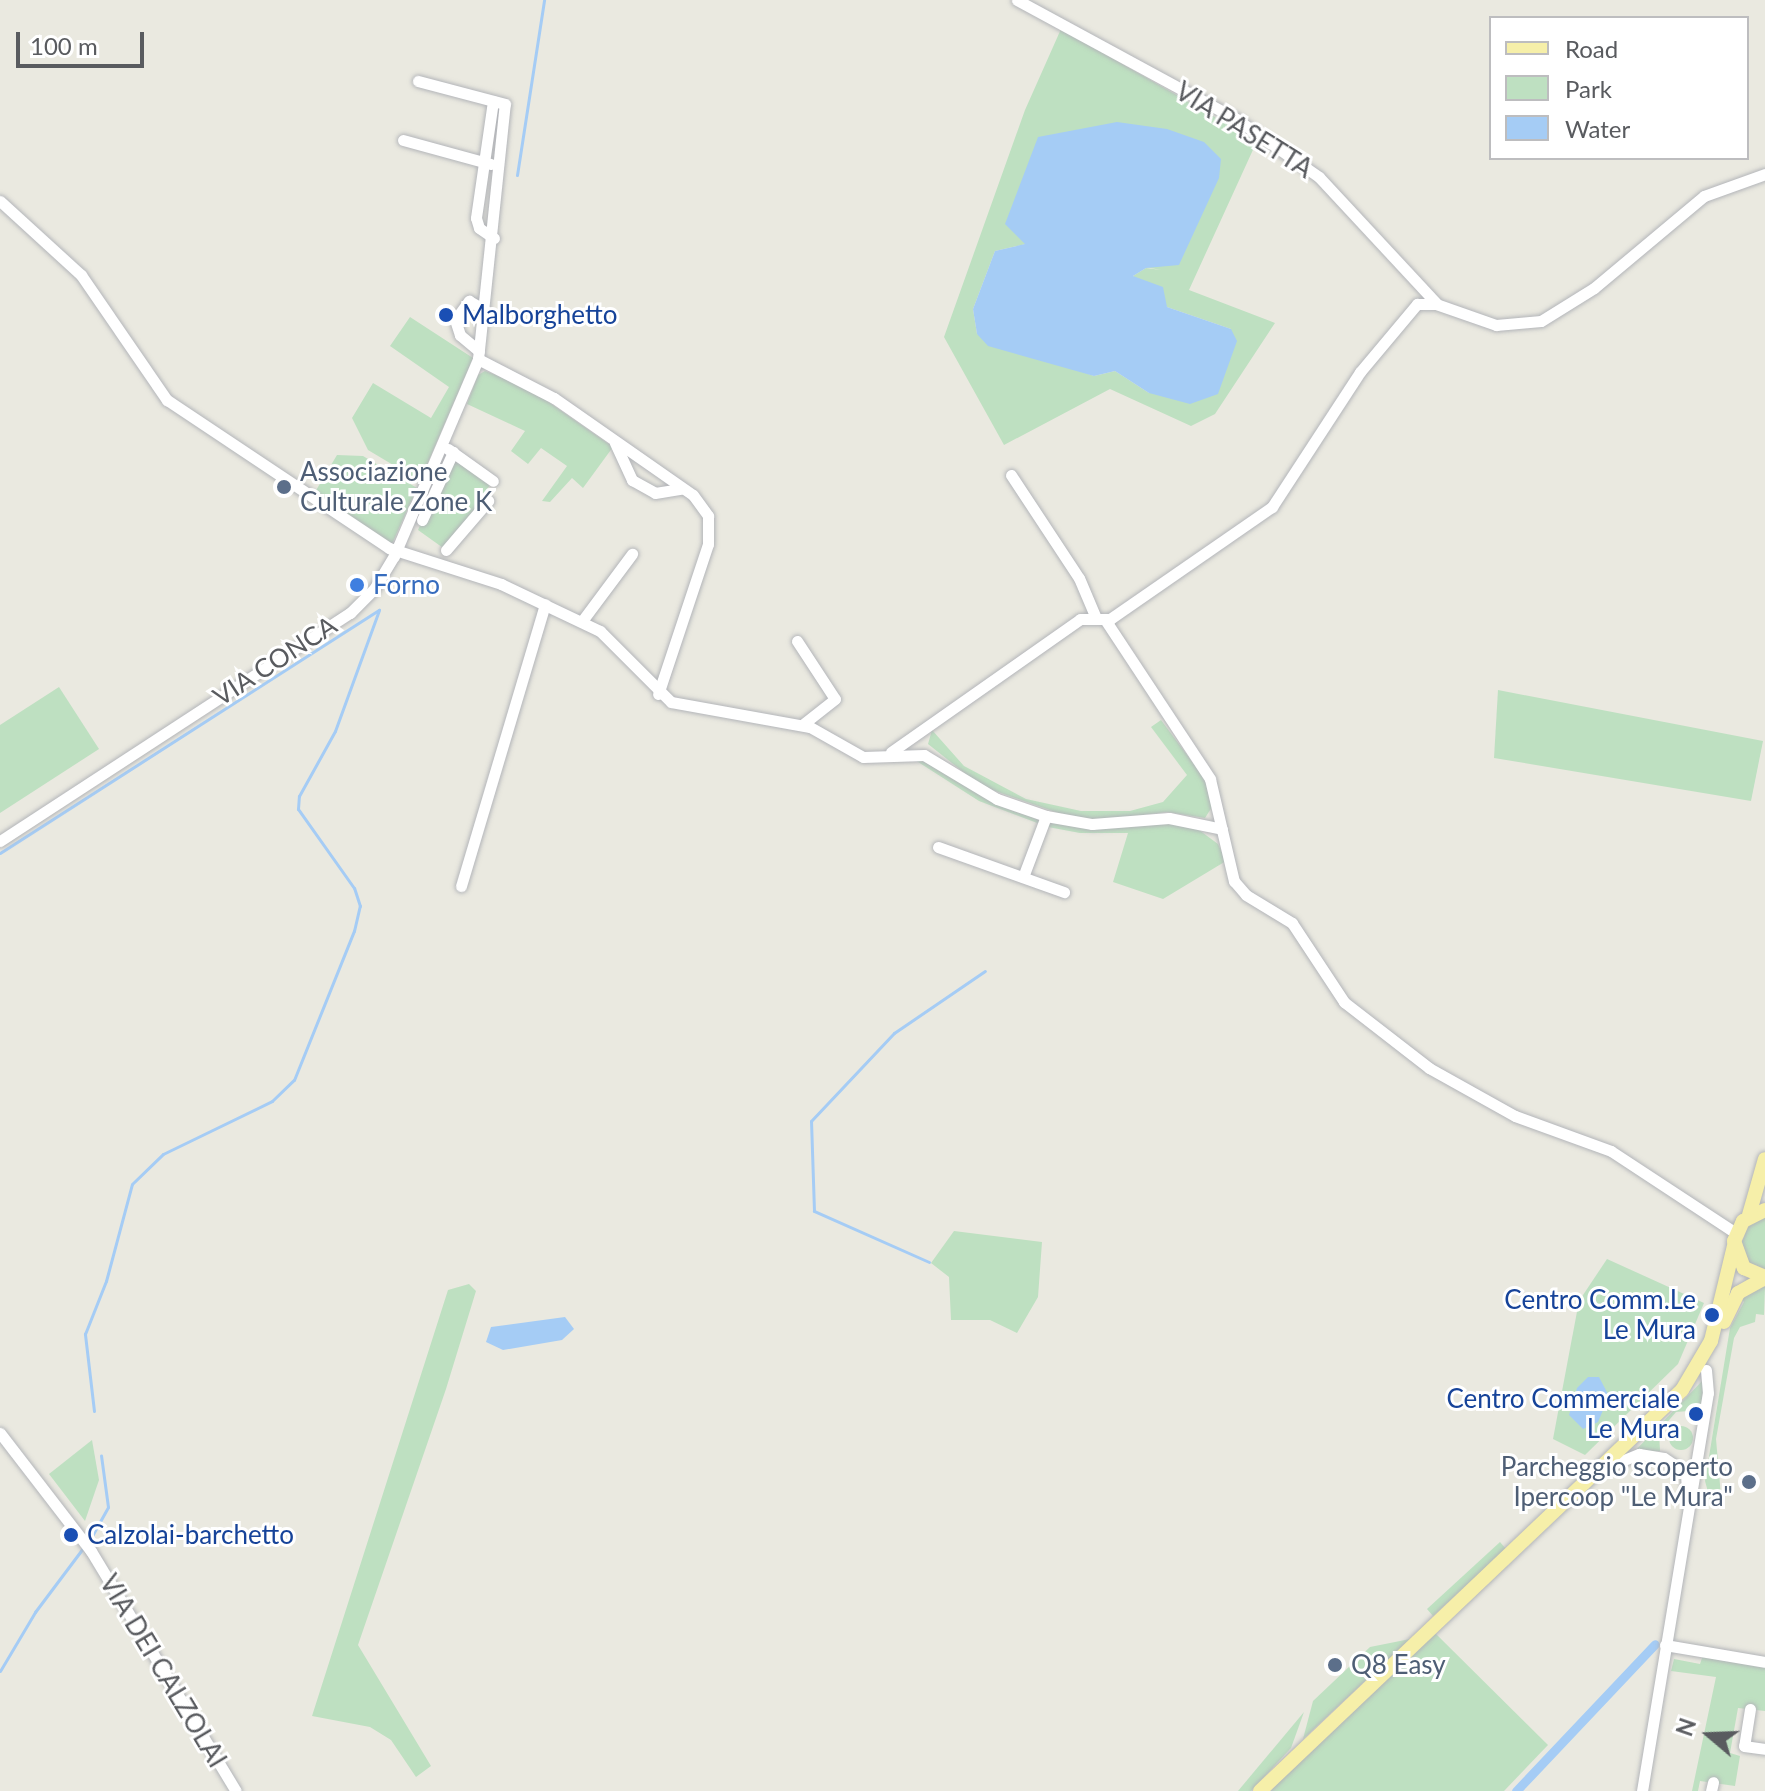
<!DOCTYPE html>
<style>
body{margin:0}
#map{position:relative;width:1765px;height:1791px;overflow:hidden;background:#eae9e0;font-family:Lato,sans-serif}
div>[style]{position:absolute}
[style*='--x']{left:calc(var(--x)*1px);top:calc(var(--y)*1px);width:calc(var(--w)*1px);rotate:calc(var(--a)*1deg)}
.green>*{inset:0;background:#bee0c1}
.round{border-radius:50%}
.water>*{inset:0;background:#a5ccf5}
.stream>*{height:3px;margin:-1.5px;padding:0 1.5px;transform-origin:1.5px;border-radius:1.5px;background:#a5ccf5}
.canal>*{height:9px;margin:-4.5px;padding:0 4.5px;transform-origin:4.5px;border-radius:4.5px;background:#a5ccf5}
.roads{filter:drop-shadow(0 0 2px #b3b5b9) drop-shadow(0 0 2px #b3b5b9)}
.minor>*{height:11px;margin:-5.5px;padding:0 5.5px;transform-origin:5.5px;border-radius:5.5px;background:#fff}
.major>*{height:14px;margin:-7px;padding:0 7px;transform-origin:7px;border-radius:7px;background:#f6efa9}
.dots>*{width:22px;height:22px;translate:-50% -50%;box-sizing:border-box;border:4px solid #fff;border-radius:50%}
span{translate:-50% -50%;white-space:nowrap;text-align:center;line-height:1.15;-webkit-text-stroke:6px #fff;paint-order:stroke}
.street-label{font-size:26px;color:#595b5f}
.transit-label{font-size:26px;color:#164399}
.left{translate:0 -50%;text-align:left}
.right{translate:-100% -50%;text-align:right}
.service-label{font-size:26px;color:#4e5e75}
.shop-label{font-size:26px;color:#366cbe}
.legend{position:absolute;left:1489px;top:16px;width:260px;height:144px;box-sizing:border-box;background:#fff;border:2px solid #bdbdbf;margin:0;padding:10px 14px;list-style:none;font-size:24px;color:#595b5f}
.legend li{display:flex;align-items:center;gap:16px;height:40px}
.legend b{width:40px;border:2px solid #bdbdbf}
.north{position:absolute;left:1669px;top:1695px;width:80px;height:80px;-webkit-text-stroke:6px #fff;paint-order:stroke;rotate:289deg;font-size:22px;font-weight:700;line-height:32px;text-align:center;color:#595b5f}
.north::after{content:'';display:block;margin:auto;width:28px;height:36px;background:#595b5f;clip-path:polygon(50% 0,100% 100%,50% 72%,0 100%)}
.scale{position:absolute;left:16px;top:32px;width:128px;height:36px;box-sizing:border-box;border:4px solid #595b5f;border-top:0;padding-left:10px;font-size:24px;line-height:28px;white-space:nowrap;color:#595b5f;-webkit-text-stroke:6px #fff;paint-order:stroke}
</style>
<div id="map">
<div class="green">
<i style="clip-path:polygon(evenodd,1061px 29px,1257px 141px,1189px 290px,1275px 323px,1215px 414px,1191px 426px,1110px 389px,1004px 445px,944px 337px,1025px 110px,1061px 29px,1026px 244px,1161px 270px,1146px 268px,1133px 276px,1167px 307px,1231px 329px,1149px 393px,1115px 371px,1094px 376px,977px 334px,973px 309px,995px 251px,1026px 244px)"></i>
<i style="clip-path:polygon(410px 317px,473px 358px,420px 481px,368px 450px,352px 418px,373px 383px,431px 418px,449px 387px,390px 346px)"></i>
<i style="clip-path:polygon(485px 371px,527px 387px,613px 447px,583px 488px,572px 478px,550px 502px,542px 501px,567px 466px,541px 448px,528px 464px,511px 451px,525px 431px,467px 404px,478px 375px)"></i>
<i style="clip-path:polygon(453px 452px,493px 481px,482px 496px,488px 501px,446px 550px,418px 530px)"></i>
<i style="clip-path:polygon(337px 455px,363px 456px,417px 488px,392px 544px,315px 492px)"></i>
<i style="clip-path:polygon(59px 687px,99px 749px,0 813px,0 725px)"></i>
<i style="clip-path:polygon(1498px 690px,1763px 741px,1751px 801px,1494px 758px)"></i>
<i style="clip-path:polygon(1161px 720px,1205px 779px,1212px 807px,1205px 818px,1167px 812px,1102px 820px,1067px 816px,981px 786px,928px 744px,932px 730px,964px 766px,1026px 799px,1081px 811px,1130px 811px,1163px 802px,1187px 775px,1151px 727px)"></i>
<i style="clip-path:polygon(920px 759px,1003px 807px,1041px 820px,1040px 824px,979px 801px,915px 760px)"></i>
<i style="clip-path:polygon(1050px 822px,1087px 828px,1176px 823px,1195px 827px,1218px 844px,1226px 861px,1163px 899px,1113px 882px,1128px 833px,1080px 833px,1048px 827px)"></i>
<i style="clip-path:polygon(1765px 1217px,1765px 1270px,1749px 1262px,1742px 1242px,1748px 1226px)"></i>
<i style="clip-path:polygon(954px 1231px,1042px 1242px,1038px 1297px,1017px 1333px,990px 1320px,951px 1320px,949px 1277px,931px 1263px)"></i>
<i style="clip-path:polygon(1607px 1259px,1704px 1303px,1678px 1364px,1585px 1455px,1553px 1439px,1579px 1301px)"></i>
<i style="clip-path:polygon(469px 1284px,476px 1291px,446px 1389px,358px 1645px,431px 1766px,416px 1777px,391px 1740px,370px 1727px,312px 1716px,448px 1290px)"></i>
<i style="clip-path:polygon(1758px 1287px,1765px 1287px,1764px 1315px,1756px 1314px,1755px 1322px,1740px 1327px,1734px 1338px,1716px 1439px,1721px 1496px,1711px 1503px,1705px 1481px,1730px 1328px,1744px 1302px,1740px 1297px)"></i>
<i style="clip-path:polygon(1704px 1379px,1701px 1410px,1676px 1412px,1659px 1432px,1660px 1451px,1633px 1453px)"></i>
<i class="round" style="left:1669px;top:1426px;width:24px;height:24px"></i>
<i style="clip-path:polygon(92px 1440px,99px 1480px,85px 1521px,49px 1474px)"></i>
<i style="clip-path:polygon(1500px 1542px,1506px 1549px,1433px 1616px,1427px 1609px)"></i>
<i style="clip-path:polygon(1434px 1632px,1548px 1745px,1504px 1791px,1271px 1791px,1293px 1763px)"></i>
<i style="clip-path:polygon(1410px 1639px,1303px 1739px,1313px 1701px,1370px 1647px)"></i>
<i style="clip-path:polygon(1703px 1655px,1765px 1665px,1765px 1711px,1738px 1708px,1730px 1753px,1740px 1756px,1735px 1786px,1700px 1781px,1698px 1791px,1692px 1791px,1716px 1677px,1671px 1671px,1674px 1659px,1700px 1664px)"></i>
<i style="clip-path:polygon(1304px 1712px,1291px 1748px,1251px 1791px,1238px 1791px)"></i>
</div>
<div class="water">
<i style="clip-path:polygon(1117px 122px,1167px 129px,1204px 142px,1221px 159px,1219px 178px,1179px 265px,1146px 268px,1133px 276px,1163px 287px,1167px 307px,1231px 329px,1237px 341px,1218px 394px,1190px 404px,1149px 393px,1115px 371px,1094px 376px,988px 346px,977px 334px,973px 309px,995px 251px,1025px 244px,1005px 224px,1038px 137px)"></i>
<i style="clip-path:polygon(565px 1317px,574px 1329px,562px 1340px,503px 1350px,486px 1342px,491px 1327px)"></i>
<i style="clip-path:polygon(1588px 1377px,1599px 1377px,1609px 1396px,1598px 1422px,1583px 1429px,1569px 1415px,1577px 1388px)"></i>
</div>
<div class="stream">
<i style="--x:517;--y:175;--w:177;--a:-81.2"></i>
<i style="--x:0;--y:853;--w:450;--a:-32.7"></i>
<i style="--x:929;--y:1262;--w:126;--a:-156.1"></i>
<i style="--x:814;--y:1211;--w:90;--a:-91.9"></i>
<i style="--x:811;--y:1121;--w:121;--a:-46.7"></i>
<i style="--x:894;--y:1033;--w:110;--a:-34.3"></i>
<i style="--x:94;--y:1411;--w:78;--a:-96.7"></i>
<i style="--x:85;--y:1334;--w:57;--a:-68.4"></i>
<i style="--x:106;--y:1281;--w:100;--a:-75"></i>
<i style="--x:132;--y:1184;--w:43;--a:-44.1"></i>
<i style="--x:163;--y:1154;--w:121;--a:-25.9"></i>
<i style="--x:272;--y:1101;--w:30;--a:-44"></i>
<i style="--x:294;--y:1080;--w:161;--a:-68.1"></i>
<i style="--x:354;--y:931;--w:26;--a:-77"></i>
<i style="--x:360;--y:906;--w:19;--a:-108"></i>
<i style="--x:354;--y:888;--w:97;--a:-125.3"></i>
<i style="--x:298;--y:809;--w:13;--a:-86"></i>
<i style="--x:299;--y:796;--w:74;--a:-61"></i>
<i style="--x:335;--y:731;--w:129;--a:-70"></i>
<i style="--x:88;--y:1543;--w:41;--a:-60.9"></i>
<i style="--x:108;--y:1507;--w:52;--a:-97.7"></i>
<i style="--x:0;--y:1671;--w:69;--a:-59.3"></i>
<i style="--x:35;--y:1612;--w:80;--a:-53.1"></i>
</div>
<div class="canal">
<i style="--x:1516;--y:1791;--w:202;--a:-46.6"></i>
</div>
<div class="roads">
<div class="minor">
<i style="--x:1017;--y:0;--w:249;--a:28.5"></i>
<i style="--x:1236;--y:119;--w:101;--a:34.9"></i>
<i style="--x:1319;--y:177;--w:172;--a:47.1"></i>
<i style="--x:493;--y:101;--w:118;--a:98.3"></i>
<i style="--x:476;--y:218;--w:10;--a:73"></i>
<i style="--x:479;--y:228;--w:18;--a:34"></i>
<i style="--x:403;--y:140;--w:91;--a:15.3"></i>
<i style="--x:0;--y:201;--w:110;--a:42.4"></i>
<i style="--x:81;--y:275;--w:152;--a:55.5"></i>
<i style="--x:167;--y:400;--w:267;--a:33.7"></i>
<i style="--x:389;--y:548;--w:118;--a:17.8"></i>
<i style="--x:501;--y:584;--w:110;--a:25.4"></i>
<i style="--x:600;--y:631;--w:100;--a:45"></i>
<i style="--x:671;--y:702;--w:141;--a:10.2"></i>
<i style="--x:810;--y:727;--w:61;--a:29.5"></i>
<i style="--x:863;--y:757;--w:61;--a:-1.9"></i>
<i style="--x:924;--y:755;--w:85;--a:31.1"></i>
<i style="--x:997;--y:799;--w:52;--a:19.1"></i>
<i style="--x:1046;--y:816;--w:47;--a:9.9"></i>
<i style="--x:1092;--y:824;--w:77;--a:-4.5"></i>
<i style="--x:1169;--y:818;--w:54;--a:11.7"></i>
<i style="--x:479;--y:351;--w:25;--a:-140"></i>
<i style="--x:460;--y:335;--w:16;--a:-108"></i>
<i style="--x:455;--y:320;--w:24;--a:-54"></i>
<i style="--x:469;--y:301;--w:18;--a:29"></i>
<i style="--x:478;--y:359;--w:85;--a:27.2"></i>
<i style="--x:554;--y:398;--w:169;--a:34.9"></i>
<i style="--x:693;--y:495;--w:26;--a:54"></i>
<i style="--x:708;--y:516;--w:28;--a:90"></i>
<i style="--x:708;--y:544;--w:158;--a:108.4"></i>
<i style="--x:615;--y:443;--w:41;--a:65.3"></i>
<i style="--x:632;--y:480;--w:26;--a:29"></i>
<i style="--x:655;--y:493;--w:26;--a:-9"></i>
<i style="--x:448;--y:449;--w:55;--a:35.4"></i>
<i style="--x:1011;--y:475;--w:123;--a:56.6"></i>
<i style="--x:1079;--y:578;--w:43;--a:67"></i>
<i style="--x:422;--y:520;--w:75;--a:-65.5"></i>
<i style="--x:446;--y:550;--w:65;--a:-49.4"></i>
<i style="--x:582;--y:621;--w:84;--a:-53.3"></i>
<i style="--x:1106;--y:621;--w:189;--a:56.6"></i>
<i style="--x:1210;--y:779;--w:105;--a:76.8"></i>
<i style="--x:1234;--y:881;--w:18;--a:49"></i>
<i style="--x:1246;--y:895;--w:54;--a:31.3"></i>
<i style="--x:1292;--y:923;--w:95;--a:56.6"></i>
<i style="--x:1344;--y:1002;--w:108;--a:37.8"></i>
<i style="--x:1429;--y:1068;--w:98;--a:29.2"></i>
<i style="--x:1515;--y:1116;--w:102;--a:20"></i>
<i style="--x:1611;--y:1151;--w:149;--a:33.3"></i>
<i style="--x:797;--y:641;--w:69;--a:56.8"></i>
<i style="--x:835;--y:699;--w:42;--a:141.8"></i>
<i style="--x:891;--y:752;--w:231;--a:-35.1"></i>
<i style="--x:1080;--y:619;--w:30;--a:0"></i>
<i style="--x:1110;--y:619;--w:197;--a:-34.7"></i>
<i style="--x:1272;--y:507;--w:161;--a:-56.9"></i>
<i style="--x:1360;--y:372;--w:89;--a:-50"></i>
<i style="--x:1417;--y:304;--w:19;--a:0"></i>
<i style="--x:1436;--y:304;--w:64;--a:19.3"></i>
<i style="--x:1496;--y:325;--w:45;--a:-5.1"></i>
<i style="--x:1541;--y:321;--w:62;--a:-31.9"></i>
<i style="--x:1594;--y:288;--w:143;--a:-39.9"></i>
<i style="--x:1704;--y:196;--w:65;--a:-19.8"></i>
<i style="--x:0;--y:841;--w:418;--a:-33.1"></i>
<i style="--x:350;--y:613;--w:34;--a:-45"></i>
<i style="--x:374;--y:589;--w:39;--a:-59"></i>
<i style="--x:394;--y:556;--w:214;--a:-66.9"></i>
<i style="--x:478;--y:359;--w:256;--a:-84"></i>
<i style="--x:505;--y:104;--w:90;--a:-165.2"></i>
<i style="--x:938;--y:847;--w:134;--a:19.7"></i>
<i style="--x:1023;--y:877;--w:65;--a:-69.3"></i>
<i style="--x:461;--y:886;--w:294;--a:-73.4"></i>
<i style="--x:0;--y:1433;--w:149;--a:52.4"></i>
<i style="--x:91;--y:1551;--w:280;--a:58.9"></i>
<i style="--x:1614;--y:1464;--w:27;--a:-22"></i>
<i style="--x:1639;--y:1454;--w:25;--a:9"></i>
<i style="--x:1664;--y:1458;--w:27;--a:34"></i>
<i style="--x:1686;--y:1473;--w:17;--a:87"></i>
<i style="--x:1665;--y:1645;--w:101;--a:9.6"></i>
<i style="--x:1750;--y:1709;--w:37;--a:99"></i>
<i style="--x:1744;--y:1746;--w:21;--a:8"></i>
<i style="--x:1642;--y:1791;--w:403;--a:-80.6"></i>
<i style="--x:1708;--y:1393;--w:23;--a:-95"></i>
<i style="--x:1711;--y:1791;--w:9;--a:-77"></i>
</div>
<div class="major">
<i style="--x:1765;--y:1210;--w:25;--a:153"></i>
<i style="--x:1743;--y:1221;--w:22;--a:114"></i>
<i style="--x:1734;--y:1241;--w:29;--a:70"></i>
<i style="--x:1744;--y:1268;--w:23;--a:23"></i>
<i style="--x:1749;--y:1215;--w:58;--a:-74.1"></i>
<i style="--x:1724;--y:1322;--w:32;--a:-64"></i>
<i style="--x:1738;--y:1293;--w:31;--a:-29"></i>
<i style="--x:1260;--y:1791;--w:582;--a:-43.54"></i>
<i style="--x:1682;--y:1390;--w:57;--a:-59.4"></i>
<i style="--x:1711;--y:1341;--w:98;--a:-76.4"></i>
</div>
</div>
<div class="dots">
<i style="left:446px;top:315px;background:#1a4fb4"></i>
<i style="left:284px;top:487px;background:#5c6f8a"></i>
<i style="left:357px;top:585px;background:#3f7fe0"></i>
<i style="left:1712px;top:1315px;background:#1a4fb4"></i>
<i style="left:1696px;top:1414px;background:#1a4fb4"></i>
<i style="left:1749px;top:1482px;background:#5c6f8a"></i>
<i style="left:71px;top:1535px;background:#1a4fb4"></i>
<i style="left:1335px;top:1665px;background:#5c6f8a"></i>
</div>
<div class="street-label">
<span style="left:1244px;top:130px;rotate:32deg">VIA PASETTA</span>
<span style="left:275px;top:661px;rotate:-33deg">VIA CONCA</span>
<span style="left:163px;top:1671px;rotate:59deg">VIA DEI CALZOLAI</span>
</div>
<div class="transit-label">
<span class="left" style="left:462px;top:315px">Malborghetto</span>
<span class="right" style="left:1696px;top:1315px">Centro Comm.Le<br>Le Mura</span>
<span class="right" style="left:1680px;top:1414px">Centro Commerciale<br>Le Mura</span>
<span class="left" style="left:87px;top:1535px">Calzolai-barchetto</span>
</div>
<div class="service-label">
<span class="left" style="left:300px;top:487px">Associazione<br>Culturale Zone K</span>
<span class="right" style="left:1733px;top:1482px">Parcheggio scoperto<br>Ipercoop "Le Mura"</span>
<span class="left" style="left:1351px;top:1665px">Q8 Easy</span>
</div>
<div class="shop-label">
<span class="left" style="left:373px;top:585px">Forno</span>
</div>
<ul class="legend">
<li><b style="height:10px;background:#f6efa9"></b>Road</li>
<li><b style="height:22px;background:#bee0c1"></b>Park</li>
<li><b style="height:22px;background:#a5ccf5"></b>Water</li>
</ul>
<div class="north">N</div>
<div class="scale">100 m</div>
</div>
